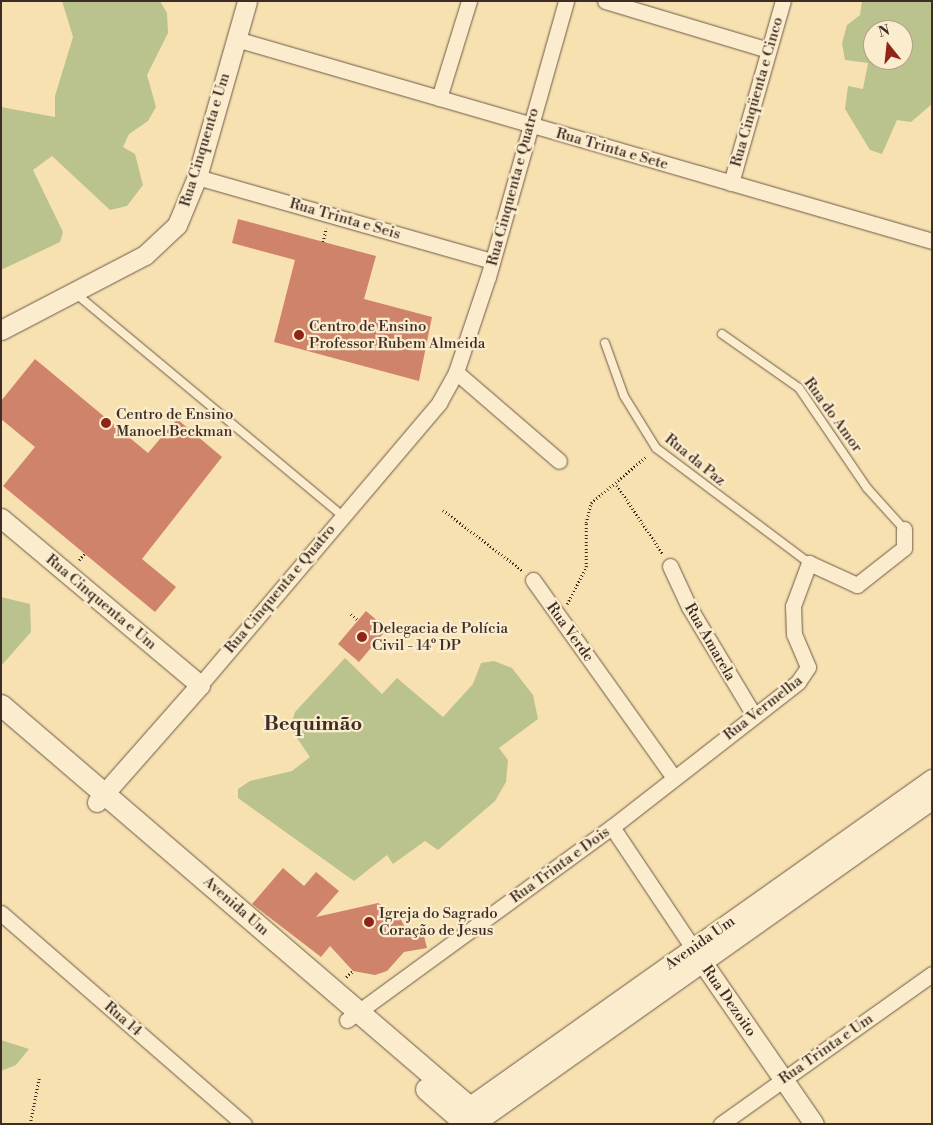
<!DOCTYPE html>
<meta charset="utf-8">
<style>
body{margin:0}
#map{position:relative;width:933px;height:1125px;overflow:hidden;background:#f8e1b1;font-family:"Libre Bodoni",serif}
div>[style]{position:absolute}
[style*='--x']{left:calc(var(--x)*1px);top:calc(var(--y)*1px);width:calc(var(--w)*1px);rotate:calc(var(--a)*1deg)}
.green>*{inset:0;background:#bac38d}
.building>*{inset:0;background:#ce836a}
.path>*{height:2.5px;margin-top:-1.25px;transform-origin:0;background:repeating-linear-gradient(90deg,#3e2c26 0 1px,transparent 0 3.5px)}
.roads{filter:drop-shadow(0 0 1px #6c5949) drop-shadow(0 0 1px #6c5949)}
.service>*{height:8px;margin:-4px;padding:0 4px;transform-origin:4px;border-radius:4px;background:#faeccc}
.minor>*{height:15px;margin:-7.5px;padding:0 7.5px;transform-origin:7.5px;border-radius:7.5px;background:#faeccc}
.tertiary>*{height:19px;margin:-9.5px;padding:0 9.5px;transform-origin:9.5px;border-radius:9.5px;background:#faeccc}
.secondary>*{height:21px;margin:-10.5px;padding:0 10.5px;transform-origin:10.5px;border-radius:10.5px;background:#faeccc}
.dots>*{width:14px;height:14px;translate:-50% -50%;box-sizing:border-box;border:2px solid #faeccc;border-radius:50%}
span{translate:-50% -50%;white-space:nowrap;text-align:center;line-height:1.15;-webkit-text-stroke:4.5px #faeccc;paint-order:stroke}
.street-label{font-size:15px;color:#3e2c26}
.poi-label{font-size:15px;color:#3e2c26}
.left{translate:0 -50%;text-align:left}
.district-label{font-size:20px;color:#3e2c26;font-weight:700}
.frame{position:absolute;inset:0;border:2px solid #3e2c26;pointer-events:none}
.north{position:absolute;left:863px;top:20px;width:50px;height:50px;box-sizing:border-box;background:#faeccc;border:1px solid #af9f8a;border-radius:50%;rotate:344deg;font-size:14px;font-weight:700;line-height:20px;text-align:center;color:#3e2c26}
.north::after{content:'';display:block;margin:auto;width:18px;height:22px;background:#8f2418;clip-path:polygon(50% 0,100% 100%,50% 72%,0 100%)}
</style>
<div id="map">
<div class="green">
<i style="clip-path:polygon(62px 1px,160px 1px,167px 13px,168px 33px,147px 75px,156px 107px,148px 121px,129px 134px,123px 147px,135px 154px,143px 185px,127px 206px,110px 210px,52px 156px,33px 170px,63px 232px,60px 242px,1px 270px,1px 107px,55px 117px,55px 96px,73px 37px)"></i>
<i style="clip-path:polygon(evenodd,862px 1px,932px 1px,932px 104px,911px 122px,897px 120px,882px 154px,870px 150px,845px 109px,848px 86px,863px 89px,868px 63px,845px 60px,842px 43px,847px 25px,860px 15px,862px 1px,873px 30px,903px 30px,903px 60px,873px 60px,873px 30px)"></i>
<i style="clip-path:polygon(1px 597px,30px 604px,31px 632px,1px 666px)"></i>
<i style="clip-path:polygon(345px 658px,382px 694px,397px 678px,443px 717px,473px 684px,481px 663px,494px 661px,512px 668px,533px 695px,538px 719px,499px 748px,508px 760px,506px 782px,495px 801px,438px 850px,425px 841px,393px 864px,387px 855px,354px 881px,238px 798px,238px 789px,250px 781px,292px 771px,310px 757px,290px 728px,295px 712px)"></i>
<i style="clip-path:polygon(1px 1040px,29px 1049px,16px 1065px,1px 1071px)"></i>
</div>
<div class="building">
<i style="clip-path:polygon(238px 219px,376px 256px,364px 299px,432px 317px,419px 381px,274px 342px,295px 260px,232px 243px)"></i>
<i style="clip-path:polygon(35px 359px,148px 453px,177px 419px,222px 457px,142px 559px,176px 587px,155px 612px,3px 486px,35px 447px,1px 419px,1px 401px)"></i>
<i style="clip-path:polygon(366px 611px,387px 629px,359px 662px,338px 644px)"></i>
<i style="clip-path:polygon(283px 868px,304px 886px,316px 872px,339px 891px,316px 917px,378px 903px,399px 916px,409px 935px,423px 932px,427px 948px,404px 952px,387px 971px,375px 975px,353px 971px,330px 946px,321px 957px,252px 904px)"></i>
</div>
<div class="path">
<i style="--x:323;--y:242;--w:14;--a:-78"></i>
<i style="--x:617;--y:485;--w:83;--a:56.3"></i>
<i style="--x:443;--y:510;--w:101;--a:37.3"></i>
<i style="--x:79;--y:560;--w:8;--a:-50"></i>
<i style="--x:567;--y:604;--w:42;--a:-62.8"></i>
<i style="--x:586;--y:567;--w:44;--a:-90"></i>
<i style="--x:586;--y:523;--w:21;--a:-76"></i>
<i style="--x:591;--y:503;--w:73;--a:-40"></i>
<i style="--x:351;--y:614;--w:9;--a:41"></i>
<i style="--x:346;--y:977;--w:9;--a:-41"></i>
<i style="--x:30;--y:1124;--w:47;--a:-78.9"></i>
</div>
<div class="roads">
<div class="service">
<i style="--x:75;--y:293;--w:346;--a:39.8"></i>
<i style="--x:722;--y:334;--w:94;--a:35"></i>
<i style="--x:799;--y:388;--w:121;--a:55.8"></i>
<i style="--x:867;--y:488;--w:55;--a:47.9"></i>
<i style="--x:605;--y:343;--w:56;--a:70.3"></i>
<i style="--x:624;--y:396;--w:61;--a:58.4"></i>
<i style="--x:656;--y:448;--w:191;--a:36.9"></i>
</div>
<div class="minor">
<i style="--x:605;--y:1;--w:170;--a:16.7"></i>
<i style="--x:236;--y:39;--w:725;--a:16.18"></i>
<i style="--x:439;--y:98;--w:102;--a:-72.8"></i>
<i style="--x:197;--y:177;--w:307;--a:15.9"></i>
<i style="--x:731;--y:183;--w:189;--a:-74.1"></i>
<i style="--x:456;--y:372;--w:136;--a:40.8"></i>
<i style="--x:670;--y:566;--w:45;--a:65.1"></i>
<i style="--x:689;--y:607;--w:126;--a:59"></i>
<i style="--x:533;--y:580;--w:243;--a:54.5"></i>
<i style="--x:200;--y:685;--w:370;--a:-49.7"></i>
<i style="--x:439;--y:403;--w:35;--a:-61"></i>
<i style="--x:456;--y:372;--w:100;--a:-71.4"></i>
<i style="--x:488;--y:277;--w:287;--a:-74.2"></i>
<i style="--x:612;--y:827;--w:146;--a:56.2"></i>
<i style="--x:1;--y:913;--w:322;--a:41"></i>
<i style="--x:347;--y:1020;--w:328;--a:-36.1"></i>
<i style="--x:612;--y:827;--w:236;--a:-37.9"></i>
<i style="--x:798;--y:682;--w:18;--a:-56"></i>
<i style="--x:808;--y:667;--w:36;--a:-113"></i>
<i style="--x:794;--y:634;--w:28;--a:-92"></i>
<i style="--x:793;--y:606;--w:46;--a:-69.6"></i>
<i style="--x:809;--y:563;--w:53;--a:24.6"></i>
<i style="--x:857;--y:585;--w:60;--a:-38.2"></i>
<i style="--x:904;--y:548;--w:19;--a:-90"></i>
<i style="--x:721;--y:1124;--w:259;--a:-35.4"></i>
</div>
<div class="tertiary">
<i style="--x:1;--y:330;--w:162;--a:-27.5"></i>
<i style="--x:145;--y:255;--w:44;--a:-43.2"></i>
<i style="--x:177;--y:225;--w:52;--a:-67.4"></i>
<i style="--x:197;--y:177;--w:183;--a:-74.1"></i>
<i style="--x:1;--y:518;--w:260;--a:40"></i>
<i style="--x:200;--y:685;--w:156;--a:131.4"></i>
<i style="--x:694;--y:950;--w:211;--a:55.4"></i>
</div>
<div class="secondary">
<i style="--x:1;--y:705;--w:633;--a:40.64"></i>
<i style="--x:426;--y:1089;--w:53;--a:41.2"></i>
<i style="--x:459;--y:1115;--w:580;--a:-35.31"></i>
<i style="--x:472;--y:1124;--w:564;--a:-35.33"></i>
</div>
</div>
<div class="dots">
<i style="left:299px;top:335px;background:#8f2418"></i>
<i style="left:106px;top:423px;background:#8f2418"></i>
<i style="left:362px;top:637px;background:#8f2418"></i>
<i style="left:369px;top:922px;background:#8f2418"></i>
</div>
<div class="street-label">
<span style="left:757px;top:92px;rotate:-74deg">Rua Cinqüenta e Cinco</span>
<span style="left:205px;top:140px;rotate:-73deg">Rua Cinquenta e Um</span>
<span style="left:612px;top:149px;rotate:16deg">Rua Trinta e Sete</span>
<span style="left:513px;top:187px;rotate:-75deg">Rua Cinquenta e Quatro</span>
<span style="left:345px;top:219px;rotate:16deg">Rua Trinta e Seis</span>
<span style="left:833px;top:415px;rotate:54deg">Rua do Amor</span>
<span style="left:695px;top:460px;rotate:39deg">Rua da Paz</span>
<span style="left:280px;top:589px;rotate:-50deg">Rua Cinquenta e Quatro</span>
<span style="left:101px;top:602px;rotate:40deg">Rua Cinquenta e Um</span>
<span style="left:570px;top:632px;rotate:54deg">Rua Verde</span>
<span style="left:710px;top:642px;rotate:60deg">Rua Amarela</span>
<span style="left:763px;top:708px;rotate:-38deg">Rua Vermelha</span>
<span style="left:560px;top:865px;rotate:-36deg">Rua Trinta e Dois</span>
<span style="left:236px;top:906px;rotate:41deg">Avenida Um</span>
<span style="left:700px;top:943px;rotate:-35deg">Avenida Um</span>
<span style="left:729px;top:1001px;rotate:55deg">Rua Dezoito</span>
<span style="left:123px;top:1019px;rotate:41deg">Rua 14</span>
<span style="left:826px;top:1049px;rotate:-35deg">Rua Trinta e Um</span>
</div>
<div class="poi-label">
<span class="left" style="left:309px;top:335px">Centro de Ensino<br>Professor Rubem Almeida</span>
<span class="left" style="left:116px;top:423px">Centro de Ensino<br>Manoel Beckman</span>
<span class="left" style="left:372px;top:637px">Delegacia de Polícia<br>Civil - 14º DP</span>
<span class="left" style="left:379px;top:922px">Igreja do Sagrado<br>Coração de Jesus</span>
</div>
<div class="district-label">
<span style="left:313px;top:724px">Bequimão</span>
</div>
<div class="frame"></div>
<div class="north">N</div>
</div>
